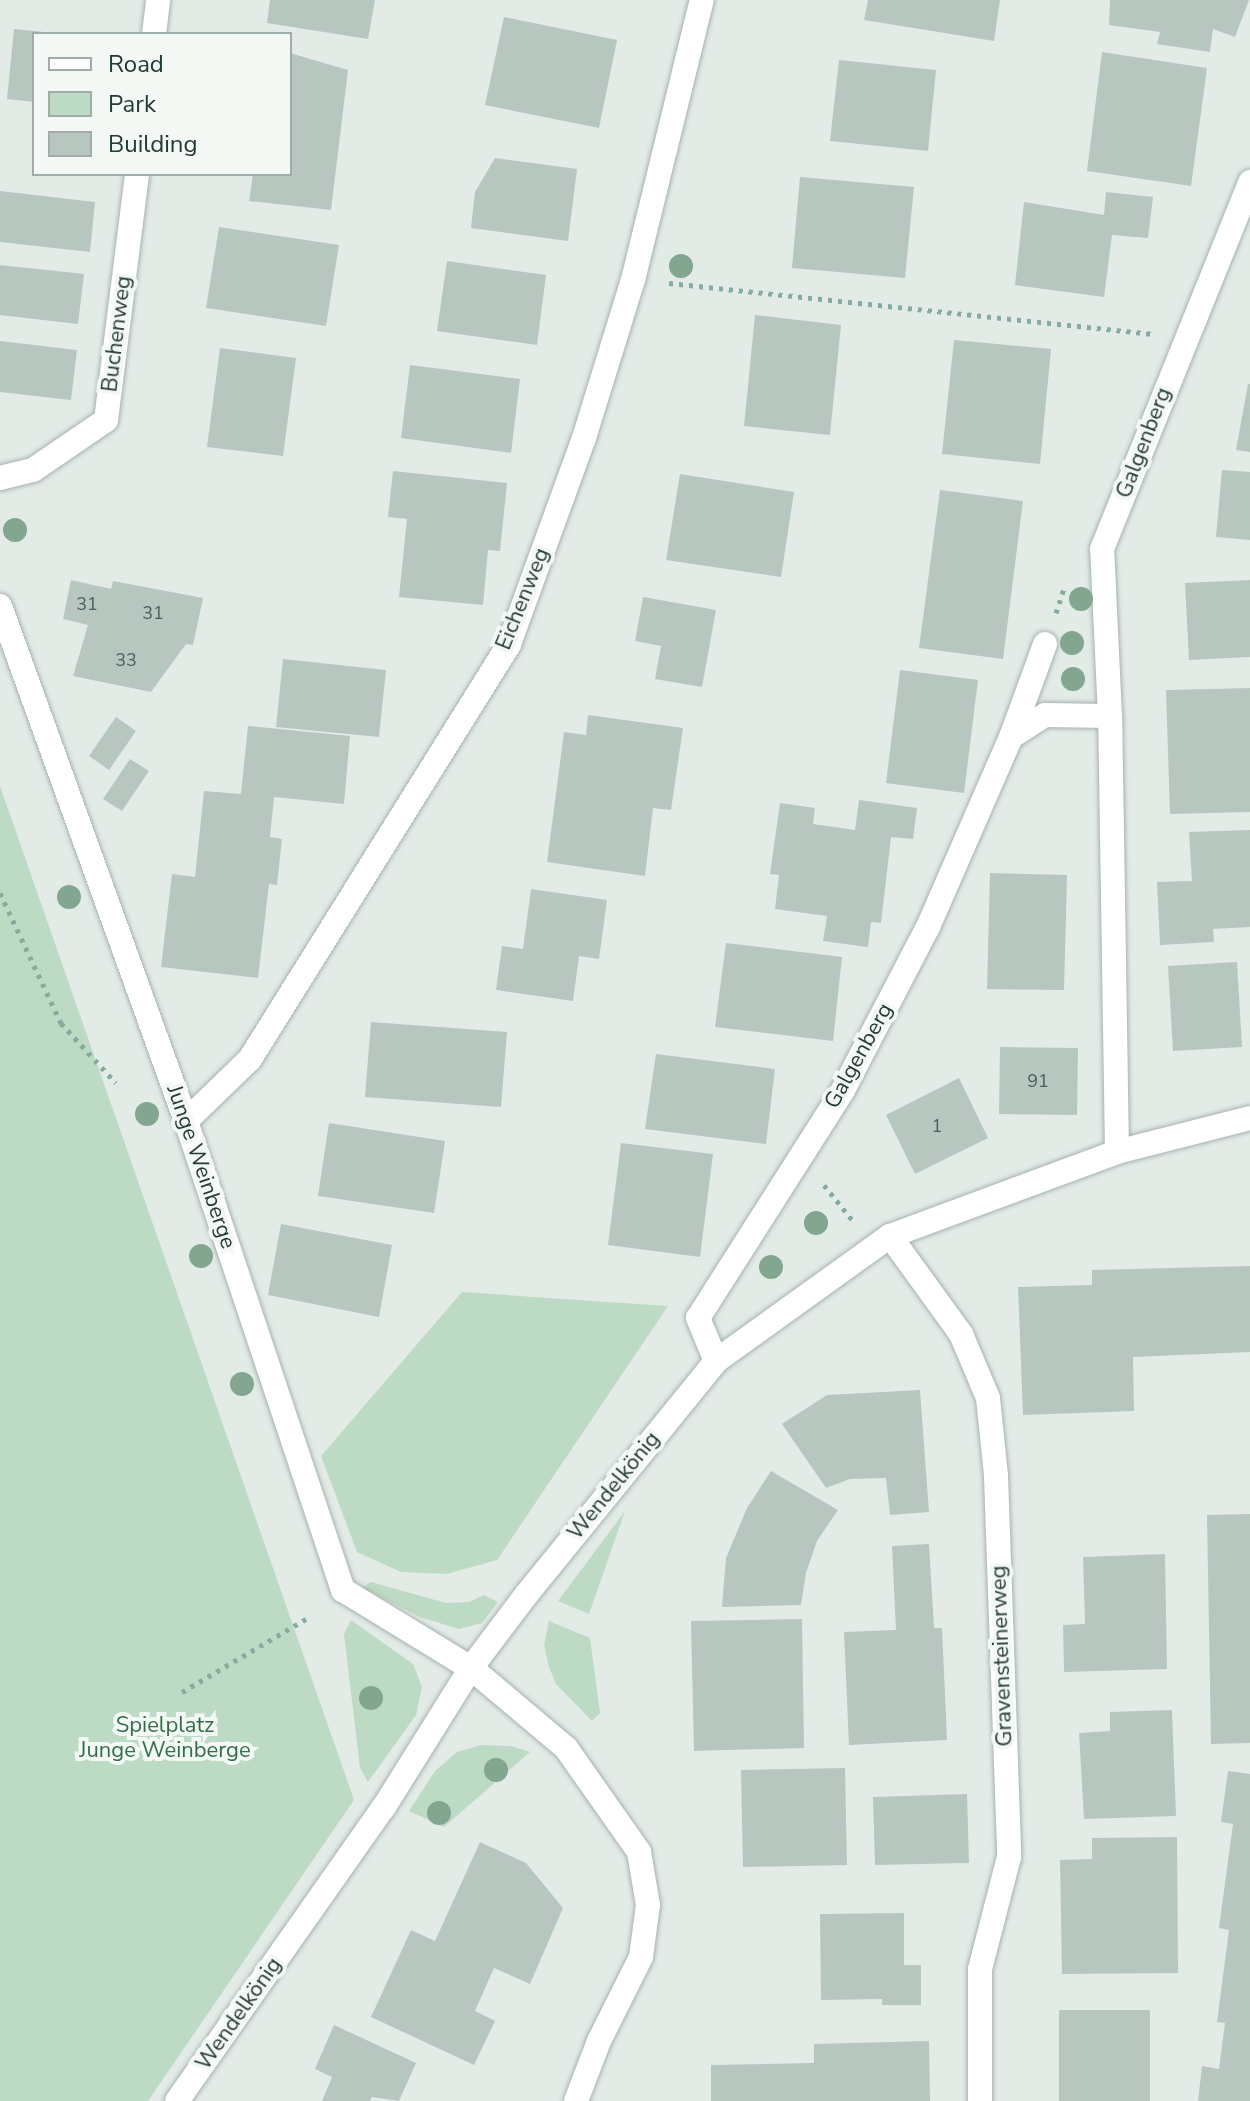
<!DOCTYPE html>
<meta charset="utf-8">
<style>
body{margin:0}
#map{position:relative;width:1250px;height:2101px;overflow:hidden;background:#e3ebe7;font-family:"Nunito Sans",sans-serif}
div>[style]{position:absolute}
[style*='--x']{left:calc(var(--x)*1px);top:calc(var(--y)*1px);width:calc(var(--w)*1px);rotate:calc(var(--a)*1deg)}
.green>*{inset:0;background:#bddac5}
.building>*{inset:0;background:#b8c6c0}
.path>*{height:5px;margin-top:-2.5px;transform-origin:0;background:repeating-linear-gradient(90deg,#86aca0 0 4px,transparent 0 10px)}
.roads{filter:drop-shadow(0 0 2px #a6b3ae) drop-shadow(0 0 2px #a6b3ae)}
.minor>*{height:24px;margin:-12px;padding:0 12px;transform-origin:12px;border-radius:12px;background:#fff}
.trees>*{width:24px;height:24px;margin:-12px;border-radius:50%;background:#82a690}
span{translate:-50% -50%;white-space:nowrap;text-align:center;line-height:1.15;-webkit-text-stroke:8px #f3f8f5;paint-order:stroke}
.number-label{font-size:18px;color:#495e58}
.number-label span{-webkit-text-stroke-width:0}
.street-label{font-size:22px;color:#243b35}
.park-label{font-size:22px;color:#326e49}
.legend{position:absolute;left:32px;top:32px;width:260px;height:144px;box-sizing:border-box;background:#f3f8f5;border:2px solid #a0aca8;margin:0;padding:10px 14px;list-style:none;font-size:24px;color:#243b35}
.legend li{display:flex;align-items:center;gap:16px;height:40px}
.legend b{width:40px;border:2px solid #a0aca8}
</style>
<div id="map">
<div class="green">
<i style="clip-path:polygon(0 786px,354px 1800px,148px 2101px,0 2101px)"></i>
<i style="clip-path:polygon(462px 1292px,668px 1306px,497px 1560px,447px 1574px,401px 1572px,357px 1552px,321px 1456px)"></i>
<i style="clip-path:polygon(625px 1511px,589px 1614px,558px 1601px)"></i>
<i style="clip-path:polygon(371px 1582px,446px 1603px,469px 1602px,484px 1595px,498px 1602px,482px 1623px,459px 1629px,420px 1617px,362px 1588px)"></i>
<i style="clip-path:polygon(351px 1620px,413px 1664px,422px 1687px,416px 1715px,368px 1782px,360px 1768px,344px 1634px)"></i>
<i style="clip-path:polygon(549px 1621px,590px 1638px,600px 1713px,592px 1721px,556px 1684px,549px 1667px,544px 1645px)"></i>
<i style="clip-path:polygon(481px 1745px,511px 1746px,530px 1752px,444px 1827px,409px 1811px,435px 1771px,457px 1752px)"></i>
</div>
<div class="building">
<i style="clip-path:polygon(270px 0,375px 0,368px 39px,267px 23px)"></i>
<i style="clip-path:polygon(868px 0,1000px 0,994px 41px,864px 20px)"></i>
<i style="clip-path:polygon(1110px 0,1249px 0,1235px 37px,1213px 29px,1210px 52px,1157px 44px,1160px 32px,1109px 25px)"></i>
<i style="clip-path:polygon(504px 17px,617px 40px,599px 128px,485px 105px)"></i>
<i style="clip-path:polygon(14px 29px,44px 32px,34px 34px,34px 102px,7px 99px)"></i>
<i style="clip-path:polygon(1102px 52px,1207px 68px,1191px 186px,1087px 171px)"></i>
<i style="clip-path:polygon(290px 53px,348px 70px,331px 210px,249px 201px,253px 174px,290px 174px)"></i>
<i style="clip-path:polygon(839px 60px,936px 70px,928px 151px,830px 141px)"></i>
<i style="clip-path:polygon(495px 158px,577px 169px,568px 241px,471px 228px,475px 192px)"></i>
<i style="clip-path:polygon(800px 177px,914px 187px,905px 278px,792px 268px)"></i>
<i style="clip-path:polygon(0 191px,95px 202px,90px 252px,0 242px)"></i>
<i style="clip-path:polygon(1106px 192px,1153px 197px,1148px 238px,1112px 235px,1104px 297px,1015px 285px,1024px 202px,1104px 215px)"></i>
<i style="clip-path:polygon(219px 227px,339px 245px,326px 326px,206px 308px)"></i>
<i style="clip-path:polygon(447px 261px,546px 275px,537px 345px,437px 331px)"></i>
<i style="clip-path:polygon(0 265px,84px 274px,78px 324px,0 315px)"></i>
<i style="clip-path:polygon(755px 315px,841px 325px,830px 435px,744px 426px)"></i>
<i style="clip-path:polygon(954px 340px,1051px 349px,1040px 464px,942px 454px)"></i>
<i style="clip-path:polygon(0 341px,77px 350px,71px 400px,0 392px)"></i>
<i style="clip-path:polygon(220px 348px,296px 358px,283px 456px,207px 447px)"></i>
<i style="clip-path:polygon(410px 365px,520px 379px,511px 453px,401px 438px)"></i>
<i style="clip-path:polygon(1248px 384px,1250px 384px,1250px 452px,1236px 450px)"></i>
<i style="clip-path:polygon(1222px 470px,1250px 472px,1250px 540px,1216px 537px)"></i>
<i style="clip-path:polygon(393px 471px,507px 483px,500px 551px,488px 550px,483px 605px,399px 597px,407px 519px,388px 517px)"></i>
<i style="clip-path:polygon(680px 474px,794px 492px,781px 577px,666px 560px)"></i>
<i style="clip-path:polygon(940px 490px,1023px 501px,1003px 659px,919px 648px)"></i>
<i style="clip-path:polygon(71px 580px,111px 589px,113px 581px,203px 598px,193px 645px,186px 644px,151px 692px,73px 676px,88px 625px,63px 619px)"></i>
<i style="clip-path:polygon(1250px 580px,1250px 657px,1189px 660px,1185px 583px)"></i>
<i style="clip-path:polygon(643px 597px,716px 610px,702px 687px,655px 679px,661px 646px,635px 641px)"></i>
<i style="clip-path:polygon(283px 659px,386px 670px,379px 737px,276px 727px)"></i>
<i style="clip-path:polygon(900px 670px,978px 680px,964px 793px,886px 783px)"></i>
<i style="clip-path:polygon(1250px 688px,1250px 812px,1170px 814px,1166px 690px)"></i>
<i style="clip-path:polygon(588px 715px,683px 728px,671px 810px,653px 808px,645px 876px,547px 862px,564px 732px,586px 735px)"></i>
<i style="clip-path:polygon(116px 717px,136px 731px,109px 770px,89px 756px)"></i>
<i style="clip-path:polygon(248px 726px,350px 736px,344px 804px,274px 797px,270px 837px,282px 839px,277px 885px,269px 884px,258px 978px,161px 967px,172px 874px,195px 877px,204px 791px,241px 794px)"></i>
<i style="clip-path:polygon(130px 759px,149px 771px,122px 811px,103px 799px)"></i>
<i style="clip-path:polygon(859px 800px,917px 808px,913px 839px,891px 837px,881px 923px,871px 922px,868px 947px,823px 941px,827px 916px,775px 909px,779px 875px,770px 874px,780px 803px,815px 808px,813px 824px,855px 830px)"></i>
<i style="clip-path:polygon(1250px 830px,1250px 927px,1213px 929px,1214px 942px,1160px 945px,1157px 882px,1192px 881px,1189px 832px)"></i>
<i style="clip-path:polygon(990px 873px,1067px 875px,1064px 990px,987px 989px)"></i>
<i style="clip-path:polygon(531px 889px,607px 900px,599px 959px,579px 956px,573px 1001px,496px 990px,502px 946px,523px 949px)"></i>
<i style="clip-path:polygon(726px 943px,842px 957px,833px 1041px,715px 1027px)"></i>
<i style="clip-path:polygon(1237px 962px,1242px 1047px,1173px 1051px,1168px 966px)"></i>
<i style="clip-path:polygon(371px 1022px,507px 1032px,501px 1107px,365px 1097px)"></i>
<i style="clip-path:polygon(1000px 1047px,1078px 1048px,1077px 1115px,999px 1114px)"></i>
<i style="clip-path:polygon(656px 1054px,775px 1069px,766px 1144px,645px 1129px)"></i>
<i style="clip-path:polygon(959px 1078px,988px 1138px,915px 1174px,886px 1115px)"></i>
<i style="clip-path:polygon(329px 1123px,445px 1141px,434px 1213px,318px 1196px)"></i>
<i style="clip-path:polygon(621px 1143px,713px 1154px,700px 1257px,608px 1245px)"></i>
<i style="clip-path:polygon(281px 1224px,392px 1245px,379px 1317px,268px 1295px)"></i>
<i style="clip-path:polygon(1250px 1266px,1250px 1352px,1133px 1357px,1134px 1411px,1023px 1415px,1018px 1287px,1092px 1285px,1092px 1270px)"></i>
<i style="clip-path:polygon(920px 1390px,929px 1512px,890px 1515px,886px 1478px,850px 1479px,826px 1488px,782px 1424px,827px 1395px)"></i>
<i style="clip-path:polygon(771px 1471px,838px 1510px,817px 1541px,806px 1573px,801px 1605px,722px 1607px,726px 1558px,747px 1508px)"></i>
<i style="clip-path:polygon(1250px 1514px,1250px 1743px,1211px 1744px,1207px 1515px)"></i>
<i style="clip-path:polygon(929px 1544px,934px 1628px,942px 1628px,947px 1740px,849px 1745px,844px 1632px,896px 1630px,892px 1546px)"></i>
<i style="clip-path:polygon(1165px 1554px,1167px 1669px,1064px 1672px,1063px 1625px,1085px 1624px,1083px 1557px)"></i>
<i style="clip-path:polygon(802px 1619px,804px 1748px,694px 1751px,691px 1621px)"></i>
<i style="clip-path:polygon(1172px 1710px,1176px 1816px,1084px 1819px,1079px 1733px,1110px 1731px,1110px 1712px)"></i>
<i style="clip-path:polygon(845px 1768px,847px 1865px,743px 1867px,741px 1770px)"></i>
<i style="clip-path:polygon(1228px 1771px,1250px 1774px,1250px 2101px,1198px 2101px,1202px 2066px,1219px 2069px,1225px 2023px,1217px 2022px,1229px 1930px,1219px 1928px,1233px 1824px,1221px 1822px)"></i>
<i style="clip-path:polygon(967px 1794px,969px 1863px,875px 1865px,873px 1797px)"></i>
<i style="clip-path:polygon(1177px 1837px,1178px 1973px,1062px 1974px,1060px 1860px,1092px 1859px,1092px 1838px)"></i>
<i style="clip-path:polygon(480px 1842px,526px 1863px,563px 1908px,530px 1984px,494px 1968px,475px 2011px,495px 2021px,474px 2065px,371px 2017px,411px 1930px,435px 1941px)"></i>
<i style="clip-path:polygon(904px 1913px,904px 1965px,921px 1965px,921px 2005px,882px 2005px,882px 1999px,821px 2000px,820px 1914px)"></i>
<i style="clip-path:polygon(1059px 2010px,1150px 2010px,1150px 2101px,1059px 2101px)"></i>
<i style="clip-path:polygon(334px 2025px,416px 2063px,399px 2101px,372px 2097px,370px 2101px,322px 2101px,332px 2077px,315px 2069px)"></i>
<i style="clip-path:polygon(929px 2041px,930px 2101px,711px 2101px,711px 2065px,814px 2063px,814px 2044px)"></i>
</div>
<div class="path">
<i style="--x:669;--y:283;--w:487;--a:6"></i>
<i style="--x:1056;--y:613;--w:29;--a:-72"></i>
<i style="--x:0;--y:893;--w:144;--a:64.9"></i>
<i style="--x:61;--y:1023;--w:81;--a:47.5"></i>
<i style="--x:824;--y:1185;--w:46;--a:51.1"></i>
<i style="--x:182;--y:1692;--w:144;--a:-30.5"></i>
</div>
<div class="roads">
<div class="minor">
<i style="--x:154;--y:34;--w:34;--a:-83"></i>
<i style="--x:0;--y:478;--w:34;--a:-14"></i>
<i style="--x:33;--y:470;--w:88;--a:-34.4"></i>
<i style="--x:106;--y:420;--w:248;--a:-82.8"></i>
<i style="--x:0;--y:606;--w:548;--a:70.14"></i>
<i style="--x:186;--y:1121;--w:495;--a:71.5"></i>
<i style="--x:343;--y:1590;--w:150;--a:31.4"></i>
<i style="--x:471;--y:1668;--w:124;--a:40.1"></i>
<i style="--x:566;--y:1748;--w:127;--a:54.9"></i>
<i style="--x:639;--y:1852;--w:54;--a:80.4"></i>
<i style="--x:648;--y:1905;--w:52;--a:97.7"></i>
<i style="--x:641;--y:1957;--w:94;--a:116.6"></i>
<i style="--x:599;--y:2041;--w:64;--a:111"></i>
<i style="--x:1011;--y:737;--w:40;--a:-32.9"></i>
<i style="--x:1045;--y:715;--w:65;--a:0.9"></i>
<i style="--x:186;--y:1121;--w:89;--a:-44.1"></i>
<i style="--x:250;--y:1059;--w:489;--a:-58"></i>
<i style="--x:509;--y:644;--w:219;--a:-70"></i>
<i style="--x:584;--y:438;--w:165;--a:-72.8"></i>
<i style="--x:633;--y:280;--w:288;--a:-76.2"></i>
<i style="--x:1117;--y:1152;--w:436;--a:-90.9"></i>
<i style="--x:1110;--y:716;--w:167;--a:-92.7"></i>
<i style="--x:1102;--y:549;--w:396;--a:-68"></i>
<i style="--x:890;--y:1236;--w:121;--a:54.1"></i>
<i style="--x:961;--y:1334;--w:69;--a:67.1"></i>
<i style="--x:988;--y:1398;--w:78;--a:84.1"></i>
<i style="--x:996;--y:1476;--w:381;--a:88"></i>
<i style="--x:1009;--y:1857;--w:116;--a:104.5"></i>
<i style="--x:980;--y:1969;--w:132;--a:90"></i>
<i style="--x:716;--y:1361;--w:47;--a:-112.7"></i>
<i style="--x:698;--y:1318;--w:270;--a:-57.5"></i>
<i style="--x:843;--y:1090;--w:184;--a:-62.5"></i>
<i style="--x:928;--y:927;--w:207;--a:-66.4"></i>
<i style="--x:1011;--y:737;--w:99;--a:-69.9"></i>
<i style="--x:177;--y:2101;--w:360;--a:-54.9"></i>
<i style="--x:384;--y:1807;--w:164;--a:-58"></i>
<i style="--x:471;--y:1668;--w:91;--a:-53"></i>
<i style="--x:526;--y:1595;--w:301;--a:-50.9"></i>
<i style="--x:716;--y:1361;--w:214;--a:-35.7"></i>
<i style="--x:890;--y:1236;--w:242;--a:-20.3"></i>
<i style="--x:1117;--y:1152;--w:137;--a:-14.3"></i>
</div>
</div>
<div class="trees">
<i style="left:681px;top:266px"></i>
<i style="left:15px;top:530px"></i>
<i style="left:1081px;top:599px"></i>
<i style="left:1072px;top:643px"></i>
<i style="left:1073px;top:679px"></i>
<i style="left:69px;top:897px"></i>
<i style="left:147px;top:1114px"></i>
<i style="left:816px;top:1223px"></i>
<i style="left:201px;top:1256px"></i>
<i style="left:771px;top:1267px"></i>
<i style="left:242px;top:1384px"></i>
<i style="left:371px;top:1698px"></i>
<i style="left:496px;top:1770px"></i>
<i style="left:439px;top:1813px"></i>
</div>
<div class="number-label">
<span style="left:87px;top:604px">31</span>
<span style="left:153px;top:613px">31</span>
<span style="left:126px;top:660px">33</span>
<span style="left:1038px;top:1081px">91</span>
<span style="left:937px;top:1126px">1</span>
</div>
<div class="street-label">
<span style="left:117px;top:334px;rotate:-83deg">Buchenweg</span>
<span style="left:1144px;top:443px;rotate:-69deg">Galgenberg</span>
<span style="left:523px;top:599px;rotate:-68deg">Eichenweg</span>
<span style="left:859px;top:1056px;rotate:-61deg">Galgenberg</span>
<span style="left:201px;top:1167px;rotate:71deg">Junge Weinberge</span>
<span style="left:614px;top:1486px;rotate:-51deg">Wendelkönig</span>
<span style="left:1002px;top:1656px;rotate:-92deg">Gravensteinerweg</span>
<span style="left:239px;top:2014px;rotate:-55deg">Wendelkönig</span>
</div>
<div class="park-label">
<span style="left:165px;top:1738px">Spielplatz<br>Junge Weinberge</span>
</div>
<ul class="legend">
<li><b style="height:10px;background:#fff"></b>Road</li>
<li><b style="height:22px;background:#bddac5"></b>Park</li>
<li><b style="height:22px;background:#b8c6c0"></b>Building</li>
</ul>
</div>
